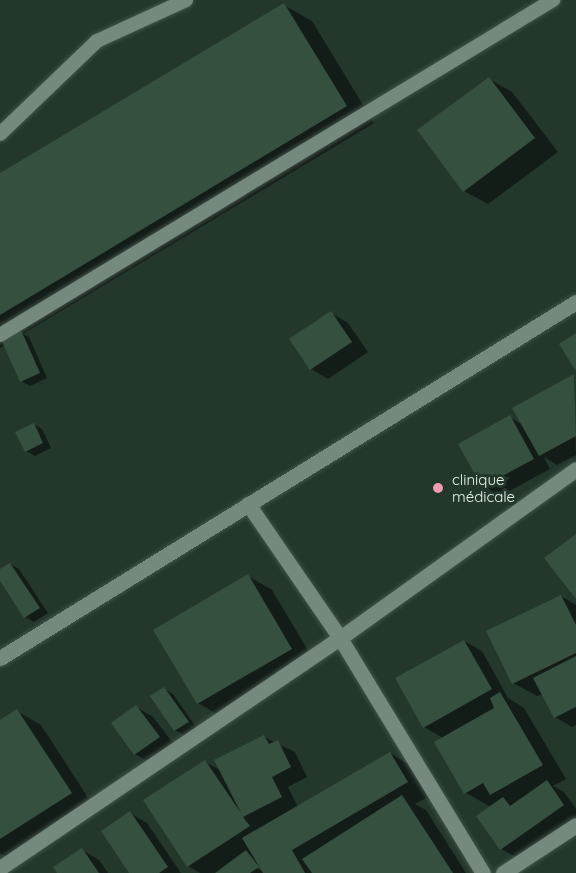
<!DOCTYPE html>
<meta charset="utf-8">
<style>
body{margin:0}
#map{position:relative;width:576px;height:873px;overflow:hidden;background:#24372b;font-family:Quicksand,sans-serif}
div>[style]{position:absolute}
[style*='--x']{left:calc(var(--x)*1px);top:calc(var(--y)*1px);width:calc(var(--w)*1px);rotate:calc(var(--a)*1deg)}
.shadow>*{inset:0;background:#0007}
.building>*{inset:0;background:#365040}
.roads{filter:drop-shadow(0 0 2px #415248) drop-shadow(0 0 2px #415248)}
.service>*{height:14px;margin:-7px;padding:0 7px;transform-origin:7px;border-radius:7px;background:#758a7c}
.minor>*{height:15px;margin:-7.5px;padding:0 7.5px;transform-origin:7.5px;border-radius:7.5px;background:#758a7c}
.dots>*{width:16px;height:16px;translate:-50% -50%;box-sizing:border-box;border:3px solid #24372b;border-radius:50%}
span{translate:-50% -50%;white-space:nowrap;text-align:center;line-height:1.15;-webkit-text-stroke:6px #24372b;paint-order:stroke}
.poi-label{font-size:15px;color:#eaf6ee}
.left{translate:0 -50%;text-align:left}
</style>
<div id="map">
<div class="shadow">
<i style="clip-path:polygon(284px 5px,312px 21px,374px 123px,23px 334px,29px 337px,47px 378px,30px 386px,21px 381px,5px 345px,0 348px,0 175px)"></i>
<i style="clip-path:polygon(489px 79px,512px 92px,558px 152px,488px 204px,464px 191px)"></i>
<i style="clip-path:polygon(331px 313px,348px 323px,368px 352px,328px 379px,311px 369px)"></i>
<i style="clip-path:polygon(574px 376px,576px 455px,557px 465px,544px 457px,550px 469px,500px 496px,483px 486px,510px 417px,523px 425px)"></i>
<i style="clip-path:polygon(34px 424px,42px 429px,51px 448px,35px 456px,26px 451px)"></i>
<i style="clip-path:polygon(10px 564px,19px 569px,48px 613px,34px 622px,25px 617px,0 578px,0 571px)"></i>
<i style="clip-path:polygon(248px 576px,272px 590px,315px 662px,222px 717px,198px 703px)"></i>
<i style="clip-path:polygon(561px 596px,576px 605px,576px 725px,572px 727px,555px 717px,543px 694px,537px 696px,513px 683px)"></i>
<i style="clip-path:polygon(464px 641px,482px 651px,508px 698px,524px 708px,566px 779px,553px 786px,564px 792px,576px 809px,576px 818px,518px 858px,501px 849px,491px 807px,466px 793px,443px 738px,424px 727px)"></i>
<i style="clip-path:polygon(164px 689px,173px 694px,196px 727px,184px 735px,175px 730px,152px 697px)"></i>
<i style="clip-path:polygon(136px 707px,153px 717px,176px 747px,152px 764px,135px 754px,113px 724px)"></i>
<i style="clip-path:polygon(17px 711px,41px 725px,94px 807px,12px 860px,0 853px,0 722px)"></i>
<i style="clip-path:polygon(evenodd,264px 737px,295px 752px,307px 777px,288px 787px,298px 807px,390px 753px,413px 767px,430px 796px,415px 804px,426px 810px,466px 873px,200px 873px,188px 866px,205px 762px,222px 771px,264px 737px,253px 862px,262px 867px,262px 871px,251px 865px,253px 862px)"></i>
<i style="clip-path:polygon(130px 813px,147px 823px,181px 873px,131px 873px)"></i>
<i style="clip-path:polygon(82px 850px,99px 860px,108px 873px,59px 873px)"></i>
</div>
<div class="building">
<i style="clip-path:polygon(284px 3px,347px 106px,0 315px,0 173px)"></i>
<i style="clip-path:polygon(489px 77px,535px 138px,463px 192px,417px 130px)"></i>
<i style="clip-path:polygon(331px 311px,352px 342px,310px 370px,289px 339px)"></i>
<i style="clip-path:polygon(21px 330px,40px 373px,20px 382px,1px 339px)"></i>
<i style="clip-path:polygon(576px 333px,576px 371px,559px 344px)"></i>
<i style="clip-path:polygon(574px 374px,576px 436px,539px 456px,512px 408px)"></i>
<i style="clip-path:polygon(510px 415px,534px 459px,482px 487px,458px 444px)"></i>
<i style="clip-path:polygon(34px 423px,43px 443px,25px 452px,15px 432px)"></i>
<i style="clip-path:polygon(576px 534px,576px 599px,544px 558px)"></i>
<i style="clip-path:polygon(10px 563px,40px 608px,24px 618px,0 581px,0 569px)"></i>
<i style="clip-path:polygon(248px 574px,292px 649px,197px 704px,153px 630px)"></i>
<i style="clip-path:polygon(561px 595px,576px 625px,576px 653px,512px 684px,486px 631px)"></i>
<i style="clip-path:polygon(464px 640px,492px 689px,423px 728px,395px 678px)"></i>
<i style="clip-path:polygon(576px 656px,576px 707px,554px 718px,533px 678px)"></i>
<i style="clip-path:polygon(164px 687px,189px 722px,174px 731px,150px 696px)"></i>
<i style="clip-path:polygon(500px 692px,543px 765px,490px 795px,483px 783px,464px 794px,434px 742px,494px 708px,490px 698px)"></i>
<i style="clip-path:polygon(136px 705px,160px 737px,134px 755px,111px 723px)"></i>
<i style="clip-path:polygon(17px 709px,72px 793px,0 839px,0 720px)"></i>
<i style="clip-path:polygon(264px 735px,269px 744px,278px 740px,291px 767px,272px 777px,282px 797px,243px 817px,250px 826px,187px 867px,143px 800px,205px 760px,241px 813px,214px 760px)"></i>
<i style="clip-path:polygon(390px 752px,408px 782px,292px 850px,305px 873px,263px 873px,242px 838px)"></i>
<i style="clip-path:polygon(547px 780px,564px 805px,500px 850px,476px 816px,503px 797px,510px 806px)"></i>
<i style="clip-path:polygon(402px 795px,453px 873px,312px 873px,302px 859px)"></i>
<i style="clip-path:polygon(130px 811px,168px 867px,159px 873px,129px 873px,101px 831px)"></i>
<i style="clip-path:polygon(82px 848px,99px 873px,57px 873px,53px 867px)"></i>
<i style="clip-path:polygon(246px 850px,259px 867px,250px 873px,215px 873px)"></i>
</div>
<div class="roads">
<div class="service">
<i style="--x:0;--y:134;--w:134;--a:-43.8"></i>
<i style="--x:97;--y:41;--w:98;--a:-24.7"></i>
<i style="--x:0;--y:335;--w:647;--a:-31.21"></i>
</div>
<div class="minor">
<i style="--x:248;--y:504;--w:163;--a:55.5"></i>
<i style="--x:340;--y:638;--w:275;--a:58.7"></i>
<i style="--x:0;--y:658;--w:677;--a:-31.72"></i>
<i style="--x:0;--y:868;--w:410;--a:-34.1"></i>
<i style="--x:340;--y:638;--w:290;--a:-35.6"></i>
<i style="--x:503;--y:873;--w:87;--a:-33.3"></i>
</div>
</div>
<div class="dots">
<i style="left:438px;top:488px;background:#f19ab3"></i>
</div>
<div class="poi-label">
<span class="left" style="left:452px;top:488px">clinique<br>médicale</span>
</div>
</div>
